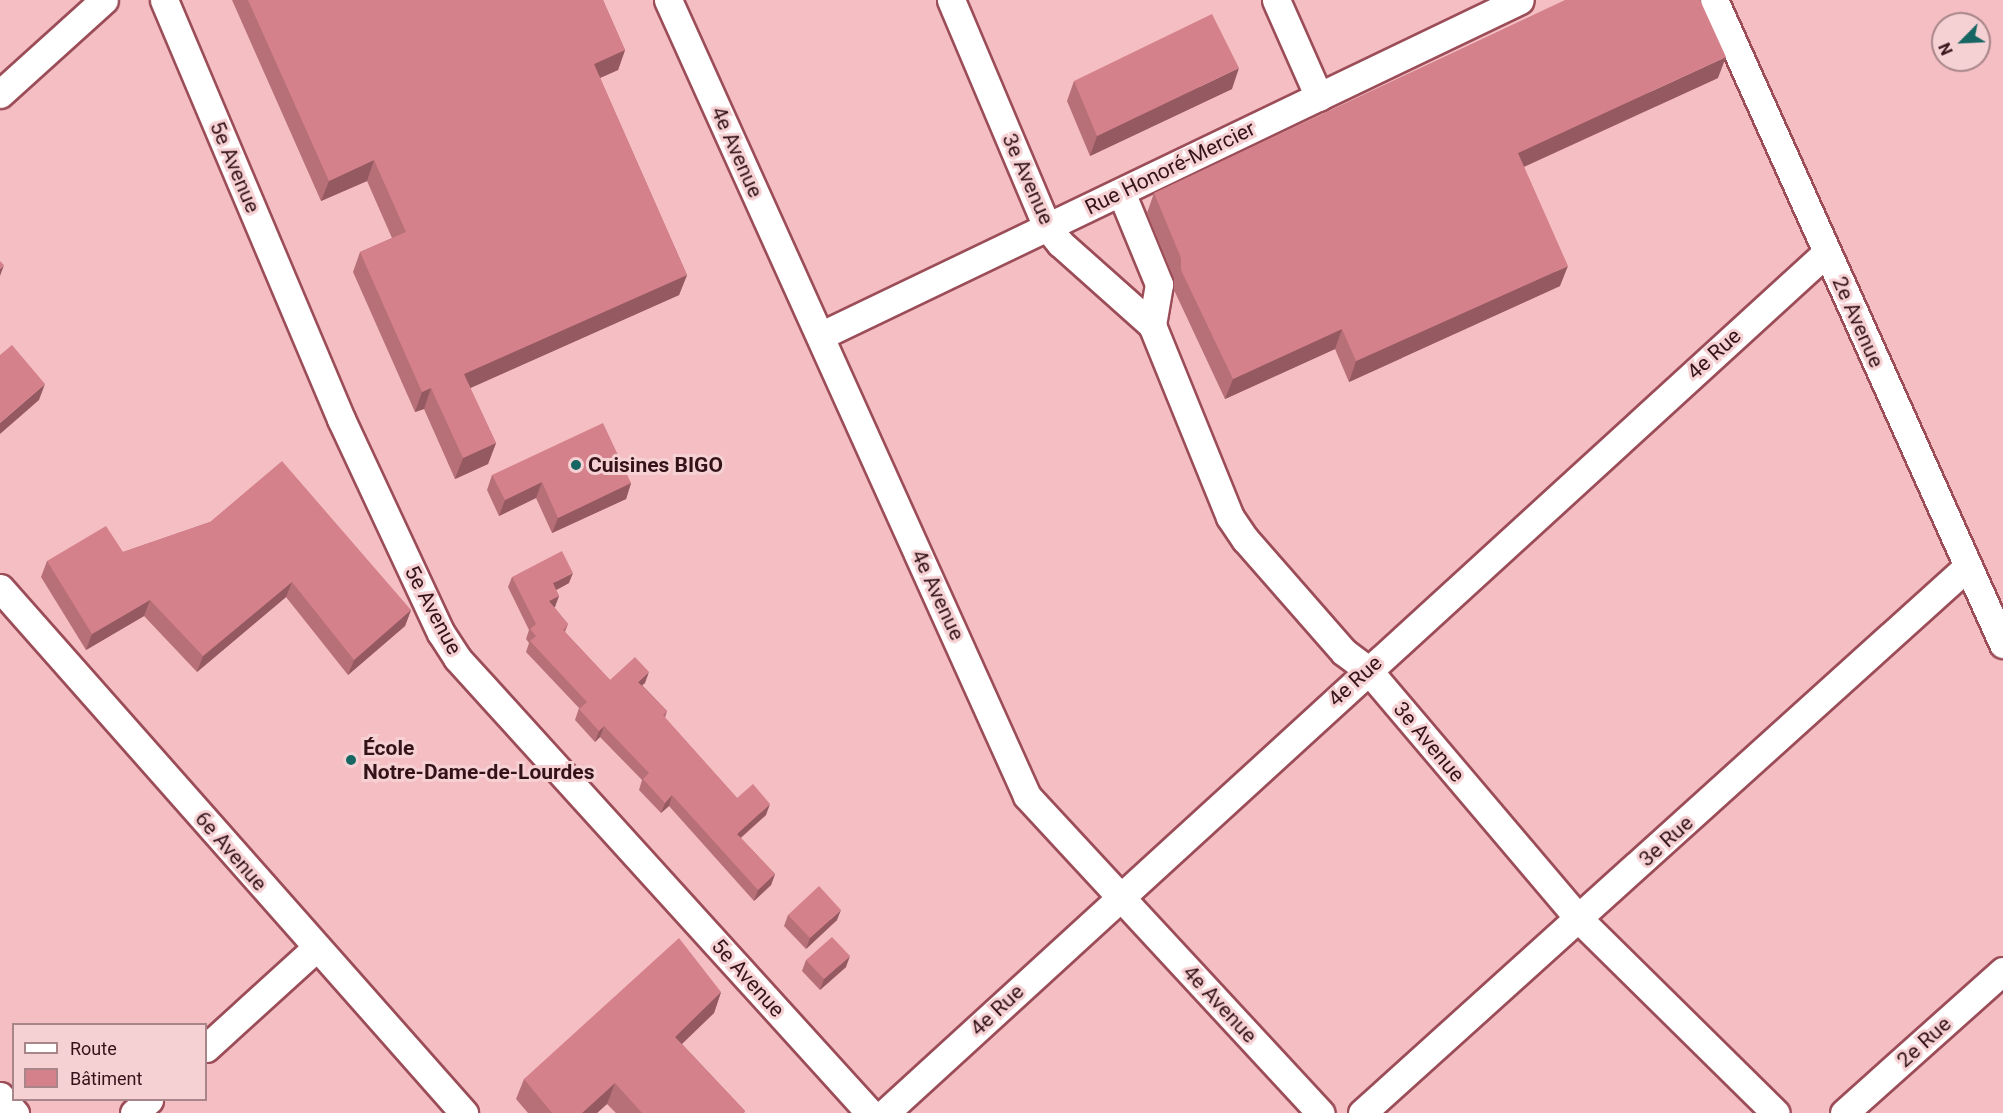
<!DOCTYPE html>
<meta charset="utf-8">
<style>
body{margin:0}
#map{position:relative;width:2003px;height:1113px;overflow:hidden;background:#f4bec3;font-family:Roboto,sans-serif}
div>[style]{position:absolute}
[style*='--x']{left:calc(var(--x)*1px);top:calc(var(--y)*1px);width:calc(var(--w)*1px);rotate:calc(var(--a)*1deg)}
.roads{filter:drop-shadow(2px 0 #9b4d58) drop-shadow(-2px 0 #9b4d58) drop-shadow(0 2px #9b4d58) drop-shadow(0 -2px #9b4d58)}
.minor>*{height:27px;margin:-13.5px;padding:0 13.5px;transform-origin:13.5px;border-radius:13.5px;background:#fff}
.wall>*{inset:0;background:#b76f78}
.shaded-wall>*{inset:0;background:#955a61}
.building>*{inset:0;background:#d5818b}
.dots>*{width:16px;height:16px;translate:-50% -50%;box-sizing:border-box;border:3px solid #f6d1d4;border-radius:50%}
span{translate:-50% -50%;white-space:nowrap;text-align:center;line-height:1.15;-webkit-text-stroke:6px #f6d1d4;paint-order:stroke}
.street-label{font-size:21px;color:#331318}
.poi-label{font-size:21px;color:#331318;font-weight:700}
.left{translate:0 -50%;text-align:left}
.legend{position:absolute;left:12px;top:1023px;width:195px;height:78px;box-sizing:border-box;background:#f6d1d4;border:2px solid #a88589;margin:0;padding:8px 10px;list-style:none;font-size:18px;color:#331318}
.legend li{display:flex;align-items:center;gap:12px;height:30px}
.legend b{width:30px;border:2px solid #a88589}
.north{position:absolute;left:1931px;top:12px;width:60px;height:60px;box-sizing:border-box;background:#f6d1d4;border:2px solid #a88589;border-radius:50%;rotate:246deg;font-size:16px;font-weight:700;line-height:24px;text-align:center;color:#331318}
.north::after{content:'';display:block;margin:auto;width:21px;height:27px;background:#186664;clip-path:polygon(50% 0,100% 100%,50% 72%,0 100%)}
</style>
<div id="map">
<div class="roads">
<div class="minor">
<div style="--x:164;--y:0;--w:455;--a:67.1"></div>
<div style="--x:341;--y:419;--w:236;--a:65"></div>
<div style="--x:441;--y:633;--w:30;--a:57"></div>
<div style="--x:457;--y:658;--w:614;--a:47.77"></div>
<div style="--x:668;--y:0;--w:873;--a:65.72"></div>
<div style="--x:1027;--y:796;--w:432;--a:47.2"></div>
<div style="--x:951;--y:0;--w:246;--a:67.1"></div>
<div style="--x:1047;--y:227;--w:21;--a:51"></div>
<div style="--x:1060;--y:243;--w:123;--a:41.7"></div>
<div style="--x:1152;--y:325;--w:207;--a:67.9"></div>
<div style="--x:1230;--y:517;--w:27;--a:56"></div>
<div style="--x:1245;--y:539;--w:150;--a:48.8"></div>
<div style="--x:1344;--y:652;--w:30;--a:37"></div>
<div style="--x:1368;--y:670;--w:326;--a:49.7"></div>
<div style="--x:1579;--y:919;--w:276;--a:44.6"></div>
<div style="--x:1276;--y:0;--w:106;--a:66.1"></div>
<div style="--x:1714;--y:0;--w:706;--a:65.83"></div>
<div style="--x:0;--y:94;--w:140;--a:-42.1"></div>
<div style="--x:1121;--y:192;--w:100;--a:67.6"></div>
<div style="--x:1159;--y:284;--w:42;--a:99.7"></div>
<div style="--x:820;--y:336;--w:776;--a:-25.64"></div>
<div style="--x:0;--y:588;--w:701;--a:48.53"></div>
<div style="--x:206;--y:1048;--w:149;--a:-42.3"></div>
<div style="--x:0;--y:1096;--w:23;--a:49"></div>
<div style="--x:134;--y:1113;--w:20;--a:-41"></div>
<div style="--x:885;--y:1113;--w:1276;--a:-42.43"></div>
<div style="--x:1362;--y:1113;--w:816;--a:-42.07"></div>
<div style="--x:1844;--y:1113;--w:213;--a:-41.8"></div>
</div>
</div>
<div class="wall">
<div style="clip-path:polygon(232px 0,603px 0,625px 50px,618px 70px,600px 78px,687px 275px,679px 295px,470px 388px,496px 443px,488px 464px,455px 479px,424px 409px,415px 412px,353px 272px,360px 252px,392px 238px,367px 181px,321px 201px)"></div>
<div style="clip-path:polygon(1718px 78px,1524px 167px,1560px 286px,1349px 382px,1335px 349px,1225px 399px,1174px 290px,1174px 278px,1147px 213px,1154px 193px)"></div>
<div style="clip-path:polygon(1074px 81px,1232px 89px,1090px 156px,1067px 101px)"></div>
<div style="clip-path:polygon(492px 475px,631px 483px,626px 499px,552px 533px,536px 498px,499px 516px,487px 490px)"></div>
<div style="clip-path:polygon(210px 522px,411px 610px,405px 626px,348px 675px,286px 597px,197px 672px,144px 616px,86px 650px,41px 577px,47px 561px,123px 552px)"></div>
<div style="clip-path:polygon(512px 577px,569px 583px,556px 590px,559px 596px,554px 607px,568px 624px,565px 632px,610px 680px,645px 683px,642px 685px,667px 711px,665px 718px,737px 798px,766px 815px,741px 838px,775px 874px,771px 885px,754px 901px,669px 806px,661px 813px,639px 790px,642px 780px,600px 737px,595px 742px,575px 720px,579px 708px,526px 652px,529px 643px,526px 639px,529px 630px,508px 587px)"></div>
<div style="clip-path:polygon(788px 915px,837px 920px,806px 949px,784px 926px)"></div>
<div style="clip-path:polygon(806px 960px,846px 967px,820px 990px,802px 971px)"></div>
<div style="clip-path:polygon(721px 992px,714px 1013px,682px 1044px,745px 1111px,744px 1113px,616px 1113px,607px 1104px,597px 1113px,528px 1113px,516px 1099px,524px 1079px)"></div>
</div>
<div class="shaded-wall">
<div style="clip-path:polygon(625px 50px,618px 70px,586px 84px,594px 64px)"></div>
<div style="clip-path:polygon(1726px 57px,1718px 78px,1510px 173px,1518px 153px)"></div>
<div style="clip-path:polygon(1239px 68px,1232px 89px,1090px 156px,1097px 136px)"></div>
<div style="clip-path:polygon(374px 160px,367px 181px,321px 201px,329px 181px)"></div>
<div style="clip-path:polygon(4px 265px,0 276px,0 269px)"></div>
<div style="clip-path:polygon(1568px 266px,1560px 286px,1349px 382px,1356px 361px)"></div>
<div style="clip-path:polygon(687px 275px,679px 295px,457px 394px,464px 374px)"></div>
<div style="clip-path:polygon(1342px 329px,1335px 349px,1225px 399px,1233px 379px)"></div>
<div style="clip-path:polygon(45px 384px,39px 400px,0 434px,0 423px)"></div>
<div style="clip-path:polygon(431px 388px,424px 409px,415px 412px,422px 392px)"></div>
<div style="clip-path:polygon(496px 443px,488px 464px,455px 479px,463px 458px)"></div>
<div style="clip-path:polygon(542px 482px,536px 498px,499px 516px,505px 500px)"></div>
<div style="clip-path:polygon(631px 483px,626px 499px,552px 533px,558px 518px)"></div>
<div style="clip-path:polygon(573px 573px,569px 583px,549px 594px,553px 583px)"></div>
<div style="clip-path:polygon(292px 582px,286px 597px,197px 672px,203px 656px)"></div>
<div style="clip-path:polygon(559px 596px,555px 607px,545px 612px,549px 601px)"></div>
<div style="clip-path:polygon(150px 600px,144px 616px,86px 650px,92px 634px)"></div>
<div style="clip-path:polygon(411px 610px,405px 626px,348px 675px,354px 660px)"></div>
<div style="clip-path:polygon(649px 672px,645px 683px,634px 692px,638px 682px)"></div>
<div style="clip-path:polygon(604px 726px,600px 737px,595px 742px,599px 731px)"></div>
<div style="clip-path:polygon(672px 795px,669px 806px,661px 813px,665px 803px)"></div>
<div style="clip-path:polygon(770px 804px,766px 815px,733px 844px,737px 834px)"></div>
<div style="clip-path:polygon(775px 874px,771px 885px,754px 901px,758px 890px)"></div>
<div style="clip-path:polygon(841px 910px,837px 920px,806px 949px,810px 938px)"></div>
<div style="clip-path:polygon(850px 956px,846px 967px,820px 990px,824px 979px)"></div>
<div style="clip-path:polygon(721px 992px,714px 1013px,668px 1057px,675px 1037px)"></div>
<div style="clip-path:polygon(615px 1083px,607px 1104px,597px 1113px,582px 1113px)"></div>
</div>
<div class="building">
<div style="clip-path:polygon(248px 0,603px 0,625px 50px,594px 64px,687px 275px,464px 374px,496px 443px,463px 458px,431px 388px,422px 392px,360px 252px,406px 232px,374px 160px,329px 181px)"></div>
<div style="clip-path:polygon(1565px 0,1700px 0,1726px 57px,1518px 153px,1568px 266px,1356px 361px,1342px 329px,1233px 379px,1181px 270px,1181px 258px,1154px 193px)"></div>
<div style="clip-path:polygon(1212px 14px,1239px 68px,1097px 136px,1074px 81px)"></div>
<div style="clip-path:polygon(0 261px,4px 265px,0 269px)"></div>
<div style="clip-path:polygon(12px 345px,45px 384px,0 423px,0 355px)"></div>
<div style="clip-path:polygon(603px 423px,631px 483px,558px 518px,542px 482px,505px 500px,492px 475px)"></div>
<div style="clip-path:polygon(282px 461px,411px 610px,354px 660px,292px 582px,203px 656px,150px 600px,92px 634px,47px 561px,106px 526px,123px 552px,210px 522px)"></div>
<div style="clip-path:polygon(562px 551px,573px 573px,553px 583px,559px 596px,549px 601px,568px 624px,563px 630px,610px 680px,635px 657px,649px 672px,638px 682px,667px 711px,663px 715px,737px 798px,753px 784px,770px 804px,737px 834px,775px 874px,758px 890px,672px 795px,665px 803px,643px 779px,649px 773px,604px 726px,599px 731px,579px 709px,587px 702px,530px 641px,536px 636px,530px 629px,536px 624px,512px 577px)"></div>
<div style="clip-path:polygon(819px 886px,841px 910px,810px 938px,788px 915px)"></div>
<div style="clip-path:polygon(832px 937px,850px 956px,824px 979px,806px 960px)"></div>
<div style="clip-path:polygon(679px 938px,721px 992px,675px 1037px,745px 1111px,743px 1113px,642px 1113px,615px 1083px,582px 1113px,552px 1113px,524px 1079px)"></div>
</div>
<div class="dots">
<div style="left:576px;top:465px;background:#186664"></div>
<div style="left:351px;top:760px;background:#186664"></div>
</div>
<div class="street-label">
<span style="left:737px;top:152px;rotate:66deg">4e Avenue</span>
<span style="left:235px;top:167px;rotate:67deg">5e Avenue</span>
<span style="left:1170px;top:168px;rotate:-26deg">Rue Honoré-Mercier</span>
<span style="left:1028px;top:179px;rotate:66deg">3e Avenue</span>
<span style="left:1858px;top:322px;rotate:66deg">2e Avenue</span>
<span style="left:1714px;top:354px;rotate:-42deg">4e Rue</span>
<span style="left:938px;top:595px;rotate:65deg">4e Avenue</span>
<span style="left:433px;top:610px;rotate:62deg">5e Avenue</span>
<span style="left:1355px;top:681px;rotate:-42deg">4e Rue</span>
<span style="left:1429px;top:742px;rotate:50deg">3e Avenue</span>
<span style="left:1666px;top:841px;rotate:-42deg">3e Rue</span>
<span style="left:231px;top:851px;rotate:49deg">6e Avenue</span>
<span style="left:748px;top:978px;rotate:48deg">5e Avenue</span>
<span style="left:1220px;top:1004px;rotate:47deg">4e Avenue</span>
<span style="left:997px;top:1010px;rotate:-43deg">4e Rue</span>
<span style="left:1924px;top:1042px;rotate:-42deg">2e Rue</span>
</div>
<div class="poi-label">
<span class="left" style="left:588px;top:465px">Cuisines BIGO</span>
<span class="left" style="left:363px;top:760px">École<br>Notre-Dame-de-Lourdes</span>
</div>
<ul class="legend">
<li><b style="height:8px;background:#fff"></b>Route</li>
<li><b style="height:16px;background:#d5818b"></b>Bâtiment</li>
</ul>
<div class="north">N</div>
</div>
